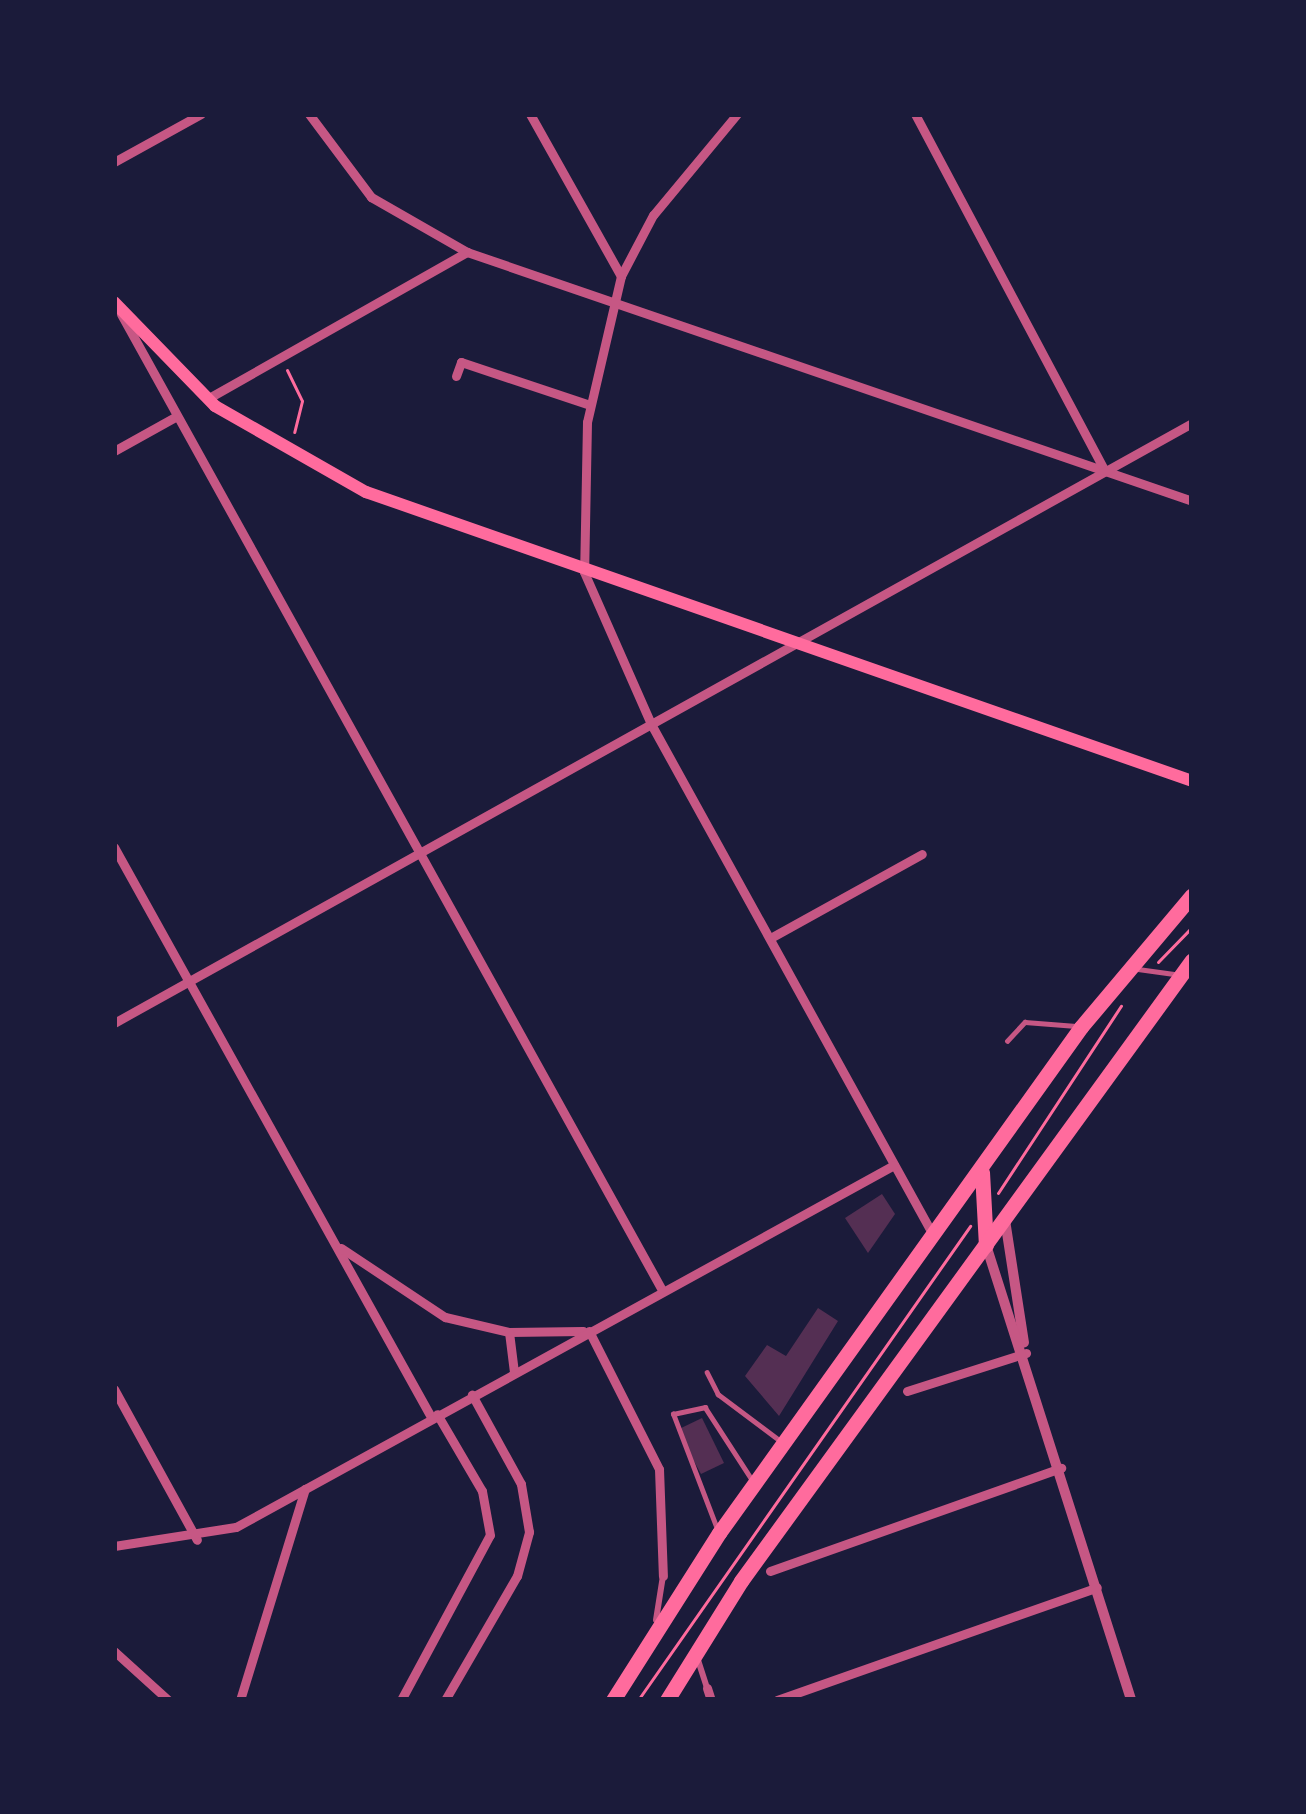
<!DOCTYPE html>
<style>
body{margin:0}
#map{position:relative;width:1306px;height:1814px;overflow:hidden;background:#1b1b3a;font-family:"PT Sans Narrow",sans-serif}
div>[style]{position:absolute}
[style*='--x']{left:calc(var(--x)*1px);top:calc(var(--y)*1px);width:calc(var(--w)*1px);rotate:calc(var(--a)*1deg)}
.building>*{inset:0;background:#542f53}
.path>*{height:3px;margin:-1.5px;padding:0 1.5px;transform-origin:1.5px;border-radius:1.5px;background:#ff6b9d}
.service>*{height:4.5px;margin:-2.25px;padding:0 2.25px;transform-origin:2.25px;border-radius:2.25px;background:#c65784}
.pedestrian>*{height:6px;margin:-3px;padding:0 3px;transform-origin:3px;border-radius:3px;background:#c65784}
.minor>*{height:9px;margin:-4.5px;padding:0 4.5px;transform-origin:4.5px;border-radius:4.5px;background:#c65784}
.tertiary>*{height:10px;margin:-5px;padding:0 5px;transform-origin:5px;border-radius:5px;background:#c65784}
.secondary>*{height:12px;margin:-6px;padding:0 6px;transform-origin:6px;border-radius:6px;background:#ff6b9d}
.trunk>*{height:15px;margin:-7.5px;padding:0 7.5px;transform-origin:7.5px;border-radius:7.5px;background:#ff6b9d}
span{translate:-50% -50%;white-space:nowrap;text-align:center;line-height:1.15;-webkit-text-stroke:10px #1b1b3a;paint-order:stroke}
.frame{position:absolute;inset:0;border:117px solid #1b1b3a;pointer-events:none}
</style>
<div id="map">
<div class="building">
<div style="clip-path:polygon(882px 1194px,895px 1214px,868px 1253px,845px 1218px)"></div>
<div style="clip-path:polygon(818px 1308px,838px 1321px,779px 1416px,745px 1376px,767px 1345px,786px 1356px)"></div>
<div style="clip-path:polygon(702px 1418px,724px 1463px,701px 1474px,677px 1430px)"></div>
</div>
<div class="path">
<div style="--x:287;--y:370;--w:34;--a:64"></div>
<div style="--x:302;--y:401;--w:32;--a:104"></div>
<div style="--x:1158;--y:962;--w:49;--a:-45.8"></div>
<div style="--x:998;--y:1193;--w:224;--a:-56.7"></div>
<div style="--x:638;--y:1700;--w:579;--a:-54.99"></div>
</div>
<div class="service">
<div style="--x:1138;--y:969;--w:36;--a:8"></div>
<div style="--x:1007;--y:1041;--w:26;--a:-47"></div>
<div style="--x:1025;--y:1022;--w:51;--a:4.5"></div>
<div style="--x:707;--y:1372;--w:25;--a:63"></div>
<div style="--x:718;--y:1394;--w:75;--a:36.9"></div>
<div style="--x:717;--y:1529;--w:123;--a:-110.9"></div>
<div style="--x:673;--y:1414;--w:33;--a:-12"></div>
<div style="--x:705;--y:1407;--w:85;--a:57.1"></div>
</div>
<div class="pedestrian">
<div style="--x:656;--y:1620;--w:45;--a:-81"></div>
<div style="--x:697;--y:1657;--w:33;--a:72"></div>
</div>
<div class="minor">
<div style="--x:309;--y:114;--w:104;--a:53.2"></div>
<div style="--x:371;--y:197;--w:111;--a:29.8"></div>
<div style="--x:467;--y:252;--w:767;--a:18.95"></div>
<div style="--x:530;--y:114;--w:186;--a:60.7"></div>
<div style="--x:737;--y:114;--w:131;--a:129.7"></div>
<div style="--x:653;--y:215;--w:69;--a:117.7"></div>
<div style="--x:621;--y:276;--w:150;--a:103.1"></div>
<div style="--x:587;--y:422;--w:150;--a:91.1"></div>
<div style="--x:584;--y:572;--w:166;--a:66.2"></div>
<div style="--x:651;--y:724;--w:581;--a:61.1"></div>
<div style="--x:915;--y:114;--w:404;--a:62"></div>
<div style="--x:114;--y:162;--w:99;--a:-28.9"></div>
<div style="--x:121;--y:314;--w:1116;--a:61"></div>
<div style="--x:456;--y:376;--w:15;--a:-70"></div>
<div style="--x:461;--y:362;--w:136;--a:18.4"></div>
<div style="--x:207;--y:399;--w:299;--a:-29.5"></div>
<div style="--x:114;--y:451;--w:72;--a:-29.1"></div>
<div style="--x:114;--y:847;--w:652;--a:60.92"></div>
<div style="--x:774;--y:936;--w:169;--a:-29"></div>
<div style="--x:114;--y:1023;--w:1234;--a:-29.1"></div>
<div style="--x:341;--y:1248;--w:125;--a:33.6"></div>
<div style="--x:445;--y:1317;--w:66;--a:13.2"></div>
<div style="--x:509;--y:1332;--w:74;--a:-0.8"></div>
<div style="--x:589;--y:1331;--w:155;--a:63.1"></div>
<div style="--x:659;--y:1469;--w:107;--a:87.9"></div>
<div style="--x:509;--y:1332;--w:40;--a:82.9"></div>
<div style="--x:114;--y:1389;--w:172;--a:61.2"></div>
<div style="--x:907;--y:1391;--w:125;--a:-17.7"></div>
<div style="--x:114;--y:1546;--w:123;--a:-8.9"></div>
<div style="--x:236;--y:1527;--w:751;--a:-28.82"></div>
<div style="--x:770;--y:1571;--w:309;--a:-19.5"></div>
<div style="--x:114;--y:1651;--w:73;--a:42.2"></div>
<div style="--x:707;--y:1688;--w:13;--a:72"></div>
<div style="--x:240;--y:1700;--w:221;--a:-72.9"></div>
<div style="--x:401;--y:1700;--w:187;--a:-61.7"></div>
<div style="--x:490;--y:1535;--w:45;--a:-100.3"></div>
<div style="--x:482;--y:1491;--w:89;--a:-120.3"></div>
<div style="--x:445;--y:1700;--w:143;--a:-59.9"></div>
<div style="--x:517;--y:1576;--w:46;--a:-74.7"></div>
<div style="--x:529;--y:1532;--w:49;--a:-99.5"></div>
<div style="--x:521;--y:1484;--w:102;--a:-118.8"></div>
<div style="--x:777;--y:1700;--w:339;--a:-19.4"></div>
</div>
<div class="tertiary">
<div style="--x:1005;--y:1220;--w:124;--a:81.2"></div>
<div style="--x:986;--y:1245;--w:478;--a:72.3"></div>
</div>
<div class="secondary">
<div style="--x:114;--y:302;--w:145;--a:45.8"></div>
<div style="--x:215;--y:406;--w:174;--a:29.7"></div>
<div style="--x:366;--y:492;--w:875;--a:19.28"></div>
</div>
<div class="trunk">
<div style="--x:982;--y:1172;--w:73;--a:86.9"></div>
<div style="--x:613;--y:1700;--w:198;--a:-57.6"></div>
<div style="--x:719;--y:1533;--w:622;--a:-54.42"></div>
<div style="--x:1081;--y:1027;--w:172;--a:-49.9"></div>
<div style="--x:667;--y:1700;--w:140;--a:-58.1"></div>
<div style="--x:741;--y:1581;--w:767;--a:-54.01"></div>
</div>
<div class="frame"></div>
</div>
